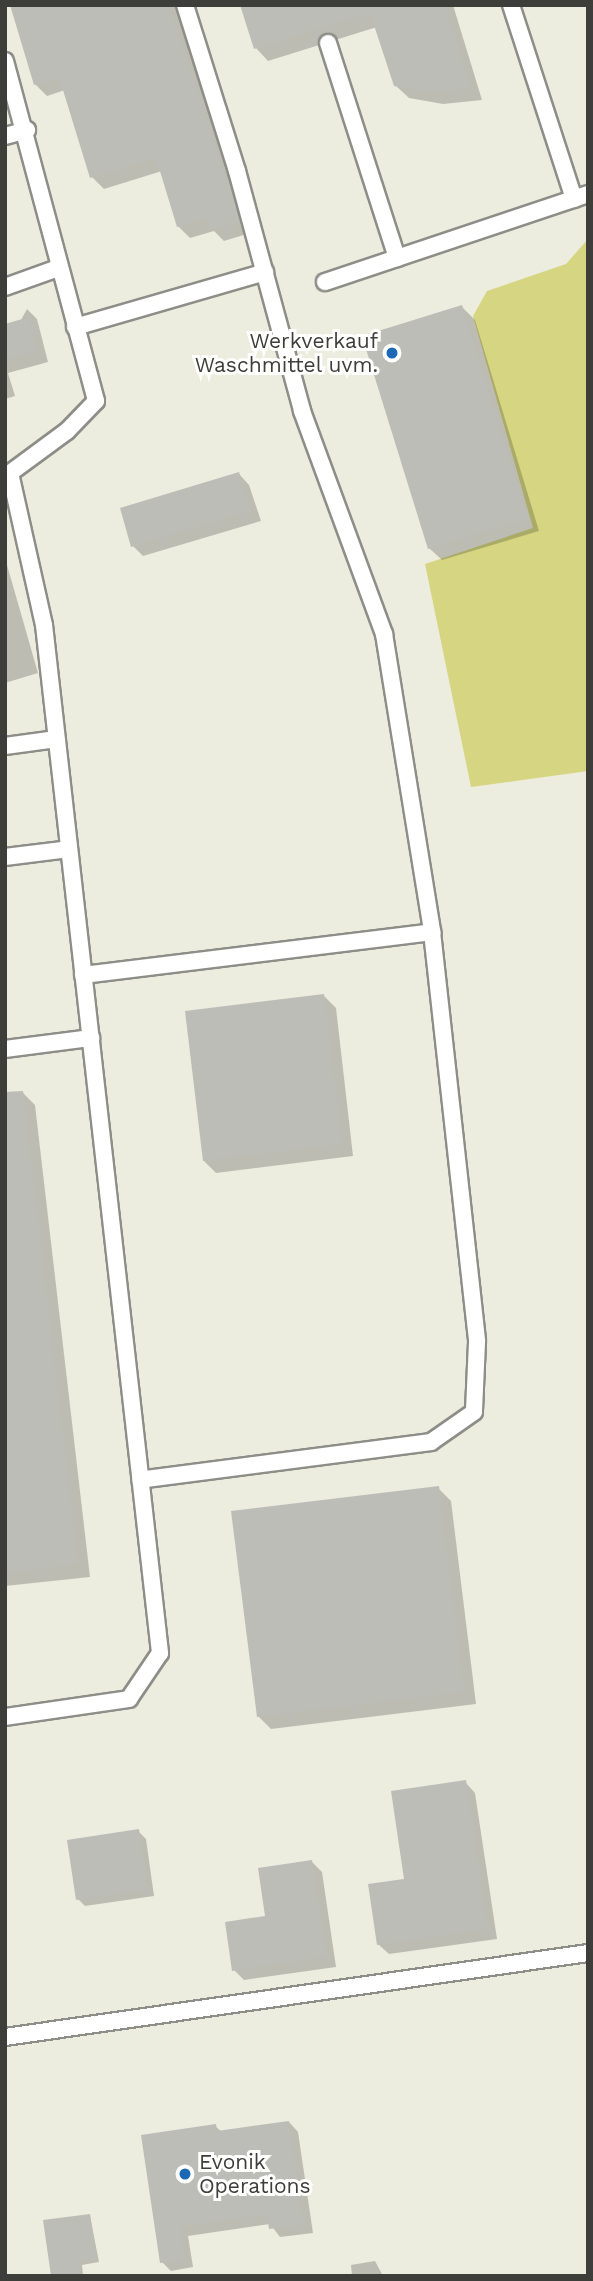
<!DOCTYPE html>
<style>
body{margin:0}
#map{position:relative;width:593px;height:2281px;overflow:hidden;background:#f6f6f0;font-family:"Work Sans",sans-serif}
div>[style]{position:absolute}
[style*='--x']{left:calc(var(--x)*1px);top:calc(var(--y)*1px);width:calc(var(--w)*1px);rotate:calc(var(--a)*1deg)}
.built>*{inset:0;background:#ececdf}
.green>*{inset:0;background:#d6d682}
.shadow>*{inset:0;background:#0003}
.building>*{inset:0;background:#bcbdb6}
.roads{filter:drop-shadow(2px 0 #8d8e88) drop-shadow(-2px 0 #8d8e88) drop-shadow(0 2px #8d8e88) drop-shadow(0 -2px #8d8e88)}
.service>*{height:16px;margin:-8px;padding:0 8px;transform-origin:8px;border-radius:8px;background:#fff}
.dots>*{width:19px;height:19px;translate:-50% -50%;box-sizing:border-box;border:4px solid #fffffe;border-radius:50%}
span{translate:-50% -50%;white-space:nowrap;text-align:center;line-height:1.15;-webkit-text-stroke:6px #fffffe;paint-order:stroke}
.poi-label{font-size:21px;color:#3d3d3a}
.right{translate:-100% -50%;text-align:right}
.left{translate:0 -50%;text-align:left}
.frame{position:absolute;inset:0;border:7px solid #3d3d3a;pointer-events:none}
</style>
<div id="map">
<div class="built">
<div style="clip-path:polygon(5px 5px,588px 5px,588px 2276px,5px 2276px)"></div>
</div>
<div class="green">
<div style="clip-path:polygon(588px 239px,588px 771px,471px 787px,425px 564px,533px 528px,473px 316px,487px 291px,566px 264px)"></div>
</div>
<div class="shadow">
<div style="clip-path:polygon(11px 5px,178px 5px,250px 233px,224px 241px,214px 231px,190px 238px,178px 226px,162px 171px,104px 189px,92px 177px,65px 90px,47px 96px,35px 84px)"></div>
<div style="clip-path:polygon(242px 5px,453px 5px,482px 100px,443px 104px,409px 98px,395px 85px,377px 27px,268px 61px,256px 48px)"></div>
<div style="clip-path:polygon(462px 307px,475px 320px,539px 531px,442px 560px,429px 548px)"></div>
<div style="clip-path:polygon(27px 309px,37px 319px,48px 362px,8px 373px,15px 396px,5px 399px,5px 349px)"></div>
<div style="clip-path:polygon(239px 474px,249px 485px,261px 521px,143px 556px,133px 546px)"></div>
<div style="clip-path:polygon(5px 558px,38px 673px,5px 683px)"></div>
<div style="clip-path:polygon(324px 996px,336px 1008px,353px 1156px,216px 1173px,204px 1161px)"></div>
<div style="clip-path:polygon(22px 1092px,35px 1105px,90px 1577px,5px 1586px,5px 1094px)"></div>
<div style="clip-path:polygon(438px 1488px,451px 1501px,476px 1704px,271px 1729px,258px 1716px)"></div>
<div style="clip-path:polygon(465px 1782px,475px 1793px,497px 1939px,389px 1954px,378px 1944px)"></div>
<div style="clip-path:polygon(138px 1831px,146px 1839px,154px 1896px,85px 1906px,78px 1899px)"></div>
<div style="clip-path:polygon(312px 1862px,322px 1872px,336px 1967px,244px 1980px,234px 1970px)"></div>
<div style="clip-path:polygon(289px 2122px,298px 2132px,313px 2233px,280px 2237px,270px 2224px,188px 2236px,193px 2267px,171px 2271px,162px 2262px,215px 2126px,222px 2132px)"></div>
<div style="clip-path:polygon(90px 2216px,99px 2262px,82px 2265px,83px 2276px,53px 2276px)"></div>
<div style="clip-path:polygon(375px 2261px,383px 2276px,352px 2276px,351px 2265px)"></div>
</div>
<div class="building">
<div style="clip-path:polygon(10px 5px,169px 5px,240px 221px,210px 230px,207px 218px,177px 227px,156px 158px,90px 178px,59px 77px,34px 85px)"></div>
<div style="clip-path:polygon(240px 5px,445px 5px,471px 88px,429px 92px,394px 86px,370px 13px,254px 49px)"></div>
<div style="clip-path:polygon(462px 305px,528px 519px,428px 549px,362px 336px)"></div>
<div style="clip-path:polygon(29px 317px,38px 351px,5px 360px,5px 324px)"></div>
<div style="clip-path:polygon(239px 472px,251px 511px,131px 547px,120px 508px)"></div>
<div style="clip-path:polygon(324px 994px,342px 1144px,203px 1161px,185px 1011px)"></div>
<div style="clip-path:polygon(23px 1091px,78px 1564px,5px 1573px,5px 1092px)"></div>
<div style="clip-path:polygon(439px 1486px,464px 1692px,257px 1717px,231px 1511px)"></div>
<div style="clip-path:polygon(466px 1780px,488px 1929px,377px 1945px,368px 1884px,404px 1879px,391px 1791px)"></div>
<div style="clip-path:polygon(139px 1829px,148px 1889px,76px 1900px,67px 1840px)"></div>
<div style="clip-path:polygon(312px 1860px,327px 1957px,232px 1971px,225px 1922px,265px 1916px,258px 1868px)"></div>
<div style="clip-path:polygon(289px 2121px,304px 2224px,269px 2229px,267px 2214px,180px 2227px,185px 2259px,160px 2263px,141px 2135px,216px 2124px,217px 2131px)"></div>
<div style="clip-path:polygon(90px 2214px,97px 2259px,79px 2262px,81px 2276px,51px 2276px,43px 2220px)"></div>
</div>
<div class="roads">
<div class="service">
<div style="--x:185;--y:5;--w:174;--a:72.6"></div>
<div style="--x:237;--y:171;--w:249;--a:74.8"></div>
<div style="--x:302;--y:411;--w:238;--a:69.8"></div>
<div style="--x:384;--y:634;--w:302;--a:80.8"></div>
<div style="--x:511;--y:5;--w:204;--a:72"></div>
<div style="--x:328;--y:43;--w:226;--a:72.2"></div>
<div style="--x:5;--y:61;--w:352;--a:75"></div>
<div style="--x:96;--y:401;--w:42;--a:134"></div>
<div style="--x:67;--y:431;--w:71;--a:143.6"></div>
<div style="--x:10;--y:473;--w:156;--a:77.4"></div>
<div style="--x:44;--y:625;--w:1035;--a:83.56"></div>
<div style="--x:160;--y:1653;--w:55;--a:124"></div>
<div style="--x:129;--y:1699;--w:125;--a:171.7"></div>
<div style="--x:5;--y:136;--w:23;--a:-15"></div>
<div style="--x:325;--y:282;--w:277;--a:-18.5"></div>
<div style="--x:5;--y:287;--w:56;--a:-19.7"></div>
<div style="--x:75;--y:327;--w:198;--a:-16.1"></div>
<div style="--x:5;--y:746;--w:52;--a:-7.7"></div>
<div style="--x:5;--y:857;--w:64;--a:-7.1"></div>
<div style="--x:83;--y:975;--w:352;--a:-7"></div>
<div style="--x:432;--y:932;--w:412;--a:83.7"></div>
<div style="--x:477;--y:1342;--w:70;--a:92.5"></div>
<div style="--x:474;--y:1412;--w:52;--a:145.1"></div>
<div style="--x:431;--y:1442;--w:293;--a:172.6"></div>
<div style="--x:5;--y:1049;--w:87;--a:-7.3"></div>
<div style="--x:5;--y:2037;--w:589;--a:-8.2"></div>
</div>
</div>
<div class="dots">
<div style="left:392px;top:353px;background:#1b68b7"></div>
<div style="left:185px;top:2174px;background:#1b68b7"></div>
</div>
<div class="poi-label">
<span class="right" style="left:378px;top:353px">Werkverkauf<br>Waschmittel uvm.</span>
<span class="left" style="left:199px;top:2174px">Evonik<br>Operations</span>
</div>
<div class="frame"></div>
</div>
